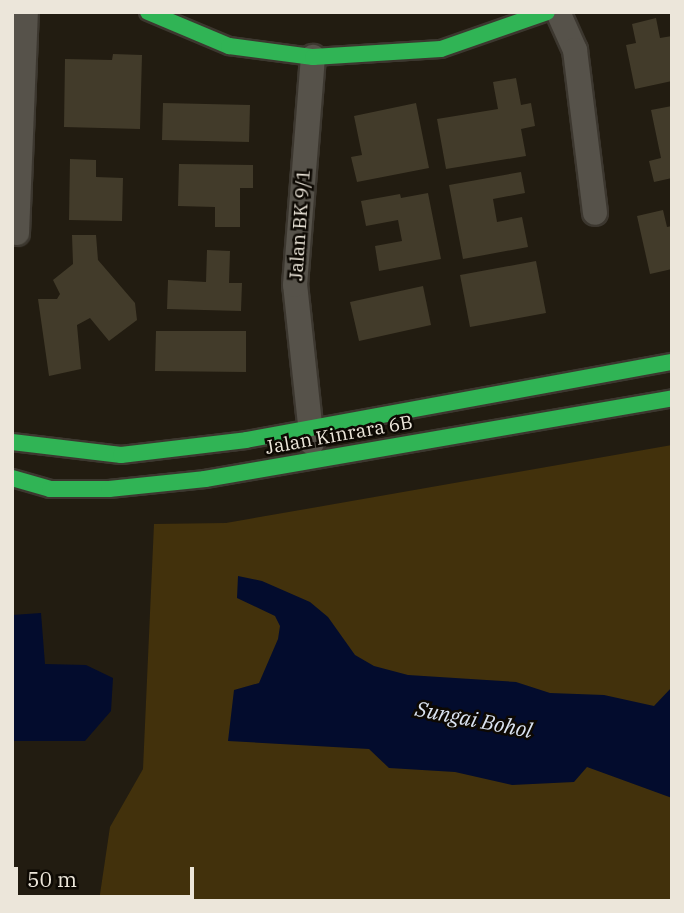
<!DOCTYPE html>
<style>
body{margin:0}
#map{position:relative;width:684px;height:913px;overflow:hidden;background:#221c11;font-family:"IBM Plex Serif",serif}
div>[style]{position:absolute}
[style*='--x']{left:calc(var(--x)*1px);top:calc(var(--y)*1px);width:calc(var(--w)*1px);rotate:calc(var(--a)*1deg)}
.green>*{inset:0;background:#42310c}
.water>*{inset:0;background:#030c2d}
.building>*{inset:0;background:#423b2a}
.roads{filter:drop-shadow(2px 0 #3c372f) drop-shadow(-2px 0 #3c372f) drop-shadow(0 2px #3c372f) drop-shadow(0 -2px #3c372f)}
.street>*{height:24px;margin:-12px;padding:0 12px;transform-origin:12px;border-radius:12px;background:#56524a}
.fast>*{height:16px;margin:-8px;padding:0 8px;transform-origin:8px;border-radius:8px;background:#30b455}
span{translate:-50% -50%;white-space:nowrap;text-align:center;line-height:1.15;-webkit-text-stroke:5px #0d0903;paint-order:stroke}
.street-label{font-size:19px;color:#ece6da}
.water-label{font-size:21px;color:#dce5f3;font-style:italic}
.frame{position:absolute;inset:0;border:14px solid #ece6da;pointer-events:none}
.scale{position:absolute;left:14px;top:867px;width:180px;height:32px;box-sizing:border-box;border:4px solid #ece6da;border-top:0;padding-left:9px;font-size:21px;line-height:24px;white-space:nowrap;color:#ece6da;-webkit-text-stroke:5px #0d0903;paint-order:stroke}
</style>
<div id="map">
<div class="green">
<div style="clip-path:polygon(672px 445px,672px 901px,99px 901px,110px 827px,143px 769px,154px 524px,226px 523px)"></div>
</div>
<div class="water">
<div style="clip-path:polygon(238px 576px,262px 581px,310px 602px,328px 617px,355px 655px,374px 666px,408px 675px,516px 682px,550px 693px,604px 695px,654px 706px,672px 687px,672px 798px,587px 767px,574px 782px,512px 785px,455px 772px,389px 768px,369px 749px,228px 741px,234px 690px,259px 683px,278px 639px,280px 626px,275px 616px,237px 598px)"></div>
<div style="clip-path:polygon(41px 613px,45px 664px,86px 665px,113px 678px,111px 711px,85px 741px,12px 741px,12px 615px)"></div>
</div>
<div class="building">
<div style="clip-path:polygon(656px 18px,660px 38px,672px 36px,672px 81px,635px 89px,626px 45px,636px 43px,632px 24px)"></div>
<div style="clip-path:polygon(113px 54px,142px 55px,140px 129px,64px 127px,65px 59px,112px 60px)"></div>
<div style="clip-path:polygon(516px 78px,521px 105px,531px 103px,535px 126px,521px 129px,526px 156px,446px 169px,437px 119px,498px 109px,493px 82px)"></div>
<div style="clip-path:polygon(163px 103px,250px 105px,249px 142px,162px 140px)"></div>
<div style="clip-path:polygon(416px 103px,429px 168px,357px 182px,351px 157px,362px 155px,354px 116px)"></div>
<div style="clip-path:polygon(672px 106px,672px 178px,654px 182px,649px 161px,661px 158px,651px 110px)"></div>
<div style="clip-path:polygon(70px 159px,96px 160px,96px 177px,123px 178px,122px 221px,69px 220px)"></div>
<div style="clip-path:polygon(179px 164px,253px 165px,253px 188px,240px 188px,240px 227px,215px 227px,215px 207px,178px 206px)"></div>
<div style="clip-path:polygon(521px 172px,525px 193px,493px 199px,497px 222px,522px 217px,528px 247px,463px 259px,449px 185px)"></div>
<div style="clip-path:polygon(428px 193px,441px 259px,379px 271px,375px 246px,402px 241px,398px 220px,366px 226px,361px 201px,400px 194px,401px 198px)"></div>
<div style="clip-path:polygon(663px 210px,667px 227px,672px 226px,672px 269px,650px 274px,637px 216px)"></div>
<div style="clip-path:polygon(72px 235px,96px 235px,98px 260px,135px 303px,137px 320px,109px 341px,90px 318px,77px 325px,81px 369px,49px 376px,38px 299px,57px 299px,60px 294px,53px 280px,73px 264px)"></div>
<div style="clip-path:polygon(207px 250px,230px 251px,229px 283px,242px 283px,241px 311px,167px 309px,168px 280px,206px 282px)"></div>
<div style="clip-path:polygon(536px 261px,546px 313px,470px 327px,460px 275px)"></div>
<div style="clip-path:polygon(423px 286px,431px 325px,359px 341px,350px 302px)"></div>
<div style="clip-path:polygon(156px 331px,246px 331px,246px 372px,155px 371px)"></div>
</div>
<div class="roads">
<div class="street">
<div style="--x:558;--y:12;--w:42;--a:65.9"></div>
<div style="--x:575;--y:50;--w:164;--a:83"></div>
<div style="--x:17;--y:233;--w:221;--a:-87.7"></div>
<div style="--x:312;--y:443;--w:159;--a:-96.1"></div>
<div style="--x:295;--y:285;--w:229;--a:-85.5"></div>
</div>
<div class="fast">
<div style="--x:148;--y:12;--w:88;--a:22.8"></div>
<div style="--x:229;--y:46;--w:85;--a:7.5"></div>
<div style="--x:313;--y:57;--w:128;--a:-3.6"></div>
<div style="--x:441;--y:49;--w:112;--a:-19.2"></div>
<div style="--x:12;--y:442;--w:110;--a:6.8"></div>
<div style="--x:121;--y:455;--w:126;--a:-6.8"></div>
<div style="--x:246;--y:440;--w:433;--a:-10.4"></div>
<div style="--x:12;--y:478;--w:40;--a:16"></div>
<div style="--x:50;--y:489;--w:59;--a:0"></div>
<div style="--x:109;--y:489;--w:97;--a:-5.9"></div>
<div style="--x:205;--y:479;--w:474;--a:-9.8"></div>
</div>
</div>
<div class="street-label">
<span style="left:300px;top:225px;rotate:-86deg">Jalan BK 9/1</span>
<span style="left:339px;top:435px;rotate:-10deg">Jalan Kinrara 6B</span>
</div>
<div class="water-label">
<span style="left:474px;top:719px;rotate:11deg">Sungai Bohol</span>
</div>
<div class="frame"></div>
<div class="scale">50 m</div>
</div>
